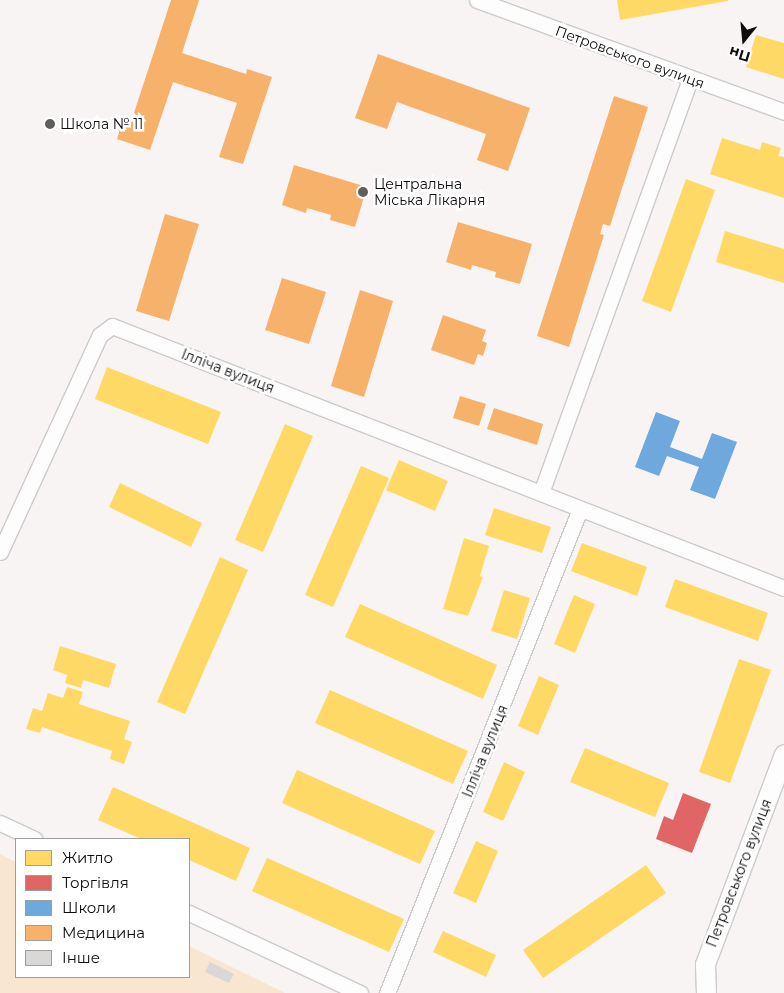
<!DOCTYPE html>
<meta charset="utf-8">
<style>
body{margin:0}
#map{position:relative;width:784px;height:993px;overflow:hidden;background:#f8f4f4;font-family:Montserrat,sans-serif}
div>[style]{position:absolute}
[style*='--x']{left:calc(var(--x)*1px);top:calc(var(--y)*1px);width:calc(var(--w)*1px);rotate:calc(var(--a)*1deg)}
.green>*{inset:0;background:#f9e6d1}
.homes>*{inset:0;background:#ffd966}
.shops>*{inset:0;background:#e06666}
.schools>*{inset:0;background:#6fa8dc}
.health>*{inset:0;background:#f6b26b}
.building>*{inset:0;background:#dad7d7}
.roads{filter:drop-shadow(1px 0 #cdcaca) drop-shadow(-1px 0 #cdcaca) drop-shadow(0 1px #cdcaca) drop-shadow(0 -1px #cdcaca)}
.minor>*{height:15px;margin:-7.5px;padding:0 7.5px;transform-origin:7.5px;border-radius:7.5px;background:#fefdfd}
.major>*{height:19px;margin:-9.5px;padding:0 9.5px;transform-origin:9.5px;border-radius:9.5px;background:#fefdfd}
.dots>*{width:14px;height:14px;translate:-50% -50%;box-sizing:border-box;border:2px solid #fff;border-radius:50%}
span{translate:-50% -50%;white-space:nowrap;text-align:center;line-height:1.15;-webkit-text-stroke:5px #fff;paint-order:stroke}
.street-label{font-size:14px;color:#0e0c0c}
.poi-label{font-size:14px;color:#0e0c0c}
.left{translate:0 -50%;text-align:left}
.legend{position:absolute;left:15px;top:838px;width:175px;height:140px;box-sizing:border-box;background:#fff;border:1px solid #9f9e9e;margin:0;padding:6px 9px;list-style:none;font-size:15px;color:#0e0c0c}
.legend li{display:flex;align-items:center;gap:10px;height:25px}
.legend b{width:25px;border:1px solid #9f9e9e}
.north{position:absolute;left:719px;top:15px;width:50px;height:50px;-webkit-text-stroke:4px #fff;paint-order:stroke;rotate:197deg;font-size:14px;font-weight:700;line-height:20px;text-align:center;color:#0e0c0c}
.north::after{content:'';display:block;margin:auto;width:18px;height:22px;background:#0e0c0c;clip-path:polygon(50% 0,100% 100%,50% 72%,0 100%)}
</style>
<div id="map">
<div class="green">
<div style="clip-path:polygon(0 854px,16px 862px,16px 977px,189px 977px,189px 946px,285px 993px,0 993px)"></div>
</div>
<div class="homes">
<div style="clip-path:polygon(617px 0,728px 0,728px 1px,620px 20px)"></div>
<div style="clip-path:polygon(756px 35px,784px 43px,784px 79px,746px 67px)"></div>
<div style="clip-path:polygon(722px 138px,760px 150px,762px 142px,781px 148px,778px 156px,784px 157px,784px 198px,710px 174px)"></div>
<div style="clip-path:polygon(686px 179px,715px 190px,671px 312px,642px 301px)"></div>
<div style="clip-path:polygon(725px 231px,784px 249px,784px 283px,716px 262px)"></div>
<div style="clip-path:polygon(107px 367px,221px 412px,208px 444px,95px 399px)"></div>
<div style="clip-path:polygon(285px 424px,313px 436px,263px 552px,235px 540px)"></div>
<div style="clip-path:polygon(399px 460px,448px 481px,435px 511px,386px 490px)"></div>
<div style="clip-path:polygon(361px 466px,389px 478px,333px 607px,305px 595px)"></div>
<div style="clip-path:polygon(120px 483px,202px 523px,191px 547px,109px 507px)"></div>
<div style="clip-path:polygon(494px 508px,551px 527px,542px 553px,485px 535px)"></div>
<div style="clip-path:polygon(464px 538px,489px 546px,480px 576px,483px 577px,468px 616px,443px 609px)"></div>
<div style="clip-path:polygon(582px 543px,647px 567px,637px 596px,571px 571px)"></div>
<div style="clip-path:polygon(220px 557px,248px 570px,185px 714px,157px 702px)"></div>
<div style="clip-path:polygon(675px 579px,768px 613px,758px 641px,665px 607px)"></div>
<div style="clip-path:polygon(504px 590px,530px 598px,517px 639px,491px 631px)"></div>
<div style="clip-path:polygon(574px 595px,595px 604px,575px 653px,554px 644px)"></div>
<div style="clip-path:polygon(360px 604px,497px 665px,483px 699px,345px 637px)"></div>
<div style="clip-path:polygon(60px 646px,116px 664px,109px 688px,83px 680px,81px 688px,65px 683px,67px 675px,53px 670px)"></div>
<div style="clip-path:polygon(739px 659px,771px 670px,730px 783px,699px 772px)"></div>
<div style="clip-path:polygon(539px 676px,559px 685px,538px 735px,518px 726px)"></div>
<div style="clip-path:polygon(67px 687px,83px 692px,79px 704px,130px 721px,124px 739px,132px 742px,124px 764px,110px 759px,112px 751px,42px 727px,40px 733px,26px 729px,33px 708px,42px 711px,48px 693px,63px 698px)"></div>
<div style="clip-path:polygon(330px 690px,468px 751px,453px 784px,315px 723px)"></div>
<div style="clip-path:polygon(585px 748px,669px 783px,655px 817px,570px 782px)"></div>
<div style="clip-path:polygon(504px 762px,525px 772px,503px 821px,483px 812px)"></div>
<div style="clip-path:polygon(297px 770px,435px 831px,420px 864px,282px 803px)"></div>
<div style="clip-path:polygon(113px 787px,250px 848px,236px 881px,189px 860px,189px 839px,141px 839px,98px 820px)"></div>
<div style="clip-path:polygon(476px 841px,498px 851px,476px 903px,453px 893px)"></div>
<div style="clip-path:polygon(267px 858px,404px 919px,389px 952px,252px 891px)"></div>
<div style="clip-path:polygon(646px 865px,666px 893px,543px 978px,523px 950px)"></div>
<div style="clip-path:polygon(443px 931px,496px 955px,486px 977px,433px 952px)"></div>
</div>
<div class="shops">
<div style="clip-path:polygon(683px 793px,711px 804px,692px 853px,656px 839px,664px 816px,673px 820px)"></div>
</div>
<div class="schools">
<div style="clip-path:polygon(656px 412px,680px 421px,670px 447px,702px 459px,712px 433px,737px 442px,715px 499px,690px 490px,699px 467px,667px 456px,659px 476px,635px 467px)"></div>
</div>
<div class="health">
<div style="clip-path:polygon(171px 0,199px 0,182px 53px,246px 74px,247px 69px,272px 77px,243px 164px,219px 157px,237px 103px,173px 82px,150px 150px,117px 139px,122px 122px,130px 125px)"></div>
<div style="clip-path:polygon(378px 54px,530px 108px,508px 171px,477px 160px,486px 134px,397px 102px,387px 129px,355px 118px)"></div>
<div style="clip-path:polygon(614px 96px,648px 107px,610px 226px,603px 224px,600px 234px,604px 235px,569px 347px,537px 336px)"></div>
<div style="clip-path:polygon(294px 165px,367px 187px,355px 227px,330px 220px,331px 215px,307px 208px,306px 213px,282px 205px)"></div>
<div style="clip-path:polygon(165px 214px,199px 224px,169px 321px,136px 311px)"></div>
<div style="clip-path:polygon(458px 222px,532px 244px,520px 284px,495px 277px,496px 272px,472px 265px,471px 270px,446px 262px)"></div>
<div style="clip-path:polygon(282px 278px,326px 292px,309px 344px,265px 330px)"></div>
<div style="clip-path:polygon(360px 290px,393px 301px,364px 397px,331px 386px)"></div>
<div style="clip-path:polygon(443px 315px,486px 330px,482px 341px,487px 343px,483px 356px,478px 354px,474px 365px,431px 350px)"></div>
<div style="clip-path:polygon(460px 396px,486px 404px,479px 426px,453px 418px)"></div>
<div style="clip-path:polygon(494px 408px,543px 424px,537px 445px,487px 429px)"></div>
</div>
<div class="building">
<div style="clip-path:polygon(210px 962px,234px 974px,229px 983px,205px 972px)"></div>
</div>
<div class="roads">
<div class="minor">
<div style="--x:477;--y:0;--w:327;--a:20"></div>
<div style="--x:541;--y:493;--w:439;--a:-70.2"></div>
<div style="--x:0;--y:552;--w:239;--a:-65.3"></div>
<div style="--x:100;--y:335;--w:15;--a:-37"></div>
<div style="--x:112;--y:326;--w:721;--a:21.3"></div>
<div style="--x:0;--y:823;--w:38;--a:25"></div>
<div style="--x:189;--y:913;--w:189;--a:25.1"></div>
<div style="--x:387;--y:993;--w:521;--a:-68.26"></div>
</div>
<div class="major">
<div style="--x:706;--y:993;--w:29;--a:-92"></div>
<div style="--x:705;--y:964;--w:224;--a:-69.4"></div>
</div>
</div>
<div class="dots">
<div style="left:50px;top:124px;background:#605d5d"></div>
<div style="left:363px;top:192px;background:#605d5d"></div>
</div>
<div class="street-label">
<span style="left:630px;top:57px;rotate:20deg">Петровського вулиця</span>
<span style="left:228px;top:371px;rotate:21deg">Ілліча вулиця</span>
<span style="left:485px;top:751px;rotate:-68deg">Ілліча вулиця</span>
<span style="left:739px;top:873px;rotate:-69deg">Петровського вулиця</span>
</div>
<div class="poi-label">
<span class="left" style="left:60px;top:124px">Школа № 11</span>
<span class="left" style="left:374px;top:192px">Центральна<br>Міська Лікарня</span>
</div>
<ul class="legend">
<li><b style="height:14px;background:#ffd966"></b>Житло</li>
<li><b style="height:14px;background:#e06666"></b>Торгівля</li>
<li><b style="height:14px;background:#6fa8dc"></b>Школи</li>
<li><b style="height:14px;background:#f6b26b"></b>Медицина</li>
<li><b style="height:14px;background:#dad7d7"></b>Інше</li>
</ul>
<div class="north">Пн</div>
</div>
